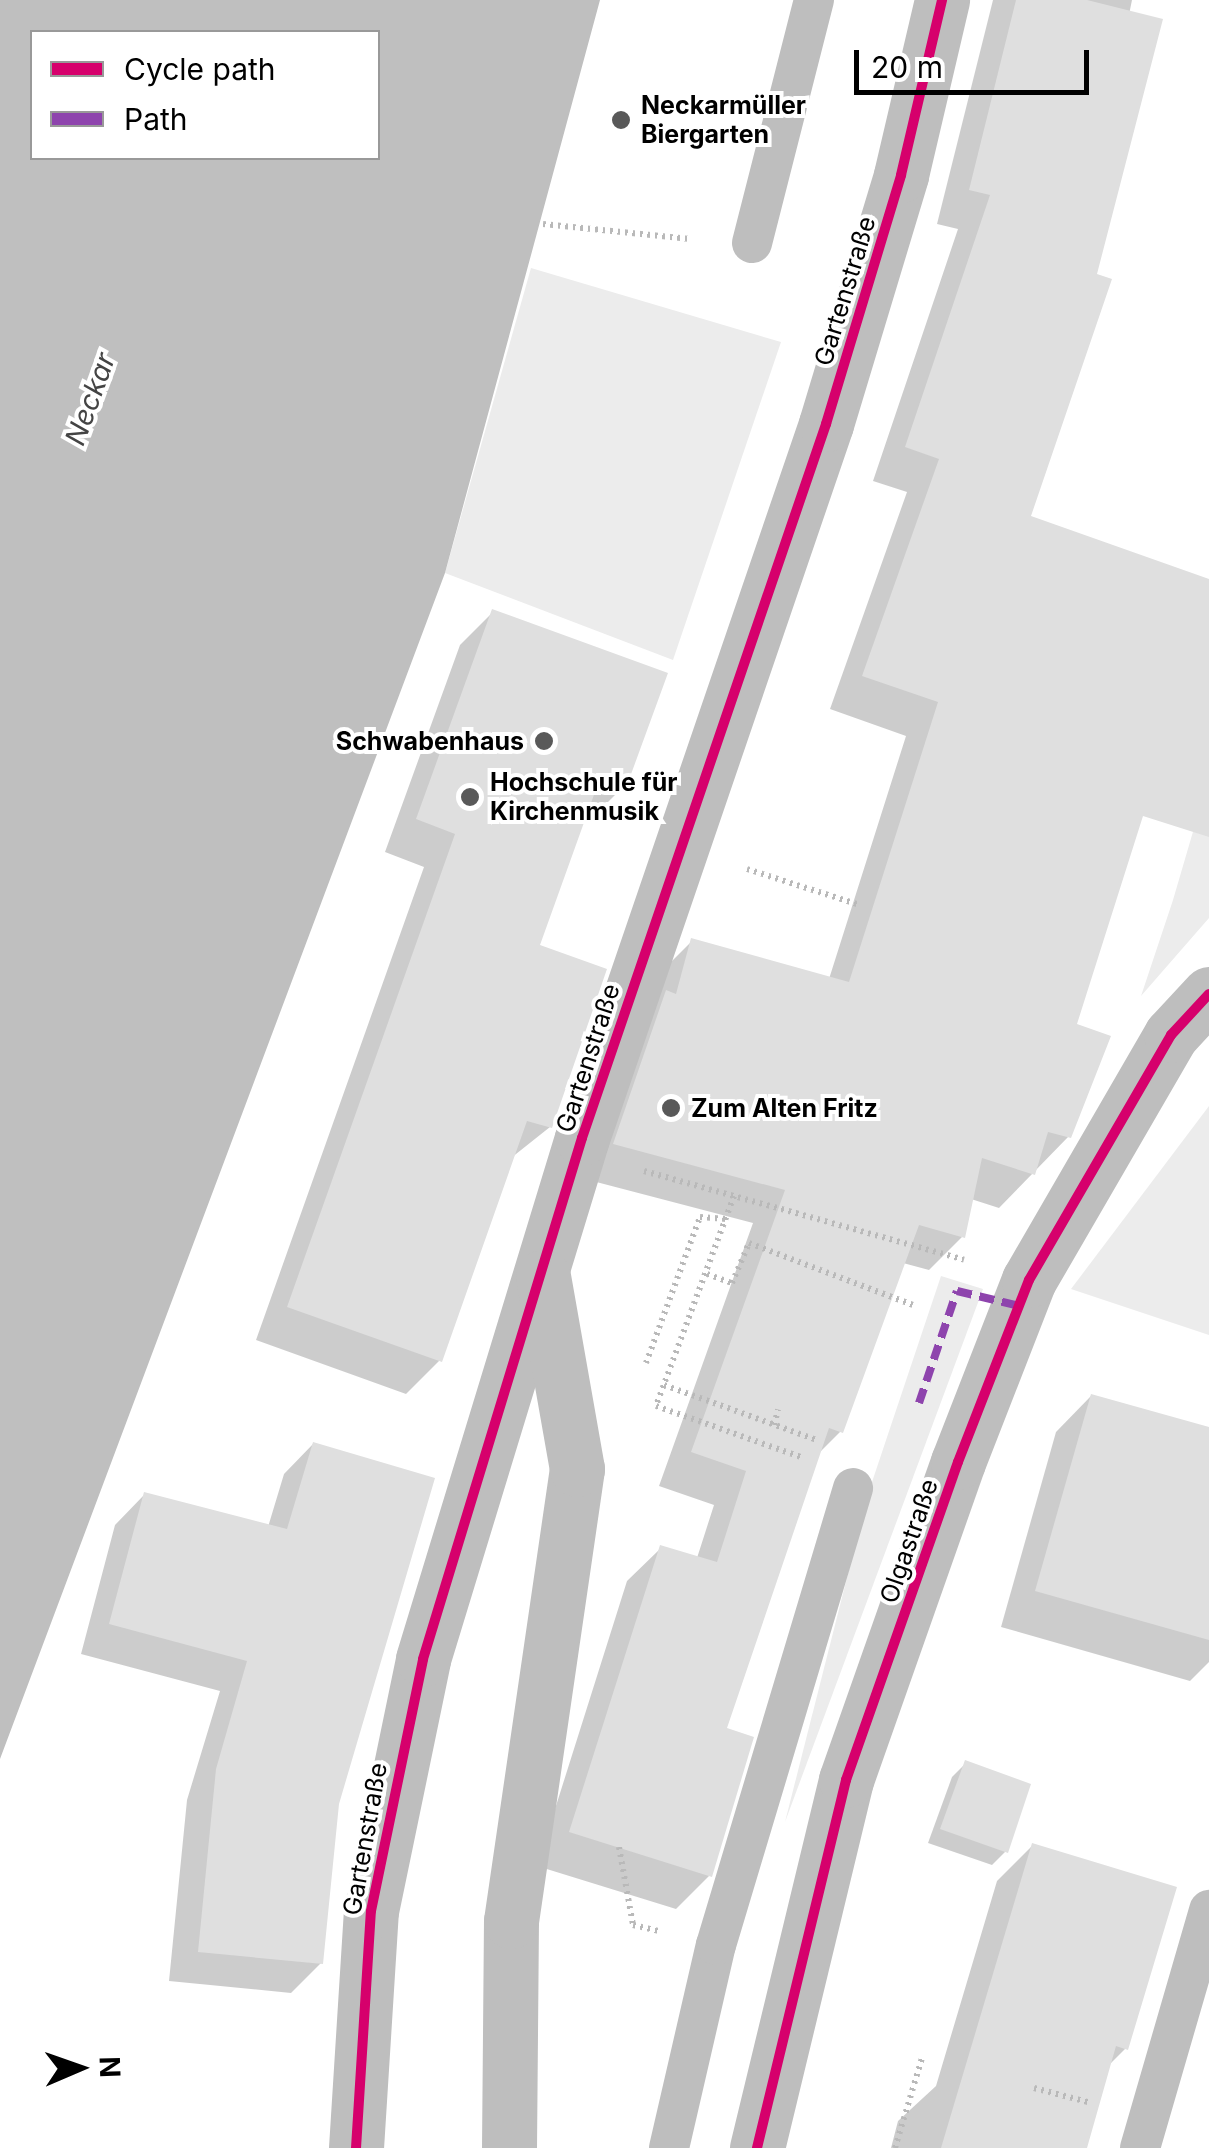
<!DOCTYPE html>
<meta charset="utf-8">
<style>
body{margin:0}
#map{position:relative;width:1209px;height:2148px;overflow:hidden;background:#fff;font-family:Inter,sans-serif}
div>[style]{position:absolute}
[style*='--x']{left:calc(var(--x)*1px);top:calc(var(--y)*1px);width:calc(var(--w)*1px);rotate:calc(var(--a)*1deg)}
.green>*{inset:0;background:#ececec}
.water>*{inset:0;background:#bfbfbf}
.shadow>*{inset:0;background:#0003}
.building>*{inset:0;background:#dfdfdf}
.path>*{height:6px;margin-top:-3px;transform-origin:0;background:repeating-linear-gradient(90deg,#b9b9b9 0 2.5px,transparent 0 7.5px)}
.service>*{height:40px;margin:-20px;padding:0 20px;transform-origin:20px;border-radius:20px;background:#bebebe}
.minor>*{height:55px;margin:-27.5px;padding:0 27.5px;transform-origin:27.5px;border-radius:27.5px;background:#bebebe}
.quiet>*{height:8px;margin-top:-4px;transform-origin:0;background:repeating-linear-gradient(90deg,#8e44ad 0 15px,transparent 0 23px)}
.cycleway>*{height:10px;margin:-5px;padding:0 5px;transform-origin:5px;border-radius:5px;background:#d6006c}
.dots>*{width:28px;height:28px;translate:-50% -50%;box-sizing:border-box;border:5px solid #fff;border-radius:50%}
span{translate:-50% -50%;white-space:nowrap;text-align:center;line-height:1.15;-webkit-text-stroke:8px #fff;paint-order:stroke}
.poi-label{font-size:25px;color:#000;font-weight:700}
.left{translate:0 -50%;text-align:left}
.right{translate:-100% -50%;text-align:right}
.street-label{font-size:25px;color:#000}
.water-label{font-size:28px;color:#444;font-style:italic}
.legend{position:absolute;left:30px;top:30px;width:350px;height:130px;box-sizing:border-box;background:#fff;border:2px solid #999;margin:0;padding:12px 18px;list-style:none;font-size:30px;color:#000}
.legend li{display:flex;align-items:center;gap:20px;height:50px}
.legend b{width:50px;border:2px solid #999}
.north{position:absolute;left:30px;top:2018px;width:100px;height:100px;-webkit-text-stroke:8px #fff;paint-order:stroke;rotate:88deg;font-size:28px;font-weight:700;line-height:40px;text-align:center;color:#000}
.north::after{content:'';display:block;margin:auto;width:35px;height:45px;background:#000;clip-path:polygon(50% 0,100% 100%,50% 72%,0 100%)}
.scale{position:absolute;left:854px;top:50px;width:235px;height:45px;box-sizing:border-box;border:5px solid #000;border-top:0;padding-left:12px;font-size:30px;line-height:35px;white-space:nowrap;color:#000;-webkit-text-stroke:8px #fff;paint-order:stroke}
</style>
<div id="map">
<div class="green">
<div style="clip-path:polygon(531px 268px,781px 342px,673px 660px,445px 573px)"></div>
<div style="clip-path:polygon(1209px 777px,1209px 918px,1141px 996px,1173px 900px)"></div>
<div style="clip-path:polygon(1209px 1106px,1209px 1335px,1071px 1289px)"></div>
<div style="clip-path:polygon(941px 1276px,983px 1289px,785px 1822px,869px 1491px)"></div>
</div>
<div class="water">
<div style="clip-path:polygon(evenodd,0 0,600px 0,445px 573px,0 1759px,0 0,32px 32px,378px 32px,378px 158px,32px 158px,32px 32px)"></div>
</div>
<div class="shadow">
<div style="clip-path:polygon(993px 0,1132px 0,1027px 517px,1074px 1026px,1069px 1136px,999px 1208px,971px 1199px,963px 1236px,929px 1270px,903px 1263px,841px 1431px,817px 1455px,724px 1730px,709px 1876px,676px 1909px,537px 1866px,627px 1581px,661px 1548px,697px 1558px,714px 1505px,659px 1486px,753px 1223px,581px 1178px,658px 975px,692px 941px,829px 979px,906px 736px,830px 709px,907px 492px,873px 481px,958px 229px,937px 224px)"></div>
<div style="clip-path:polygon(493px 612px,624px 786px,591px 819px,583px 817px,537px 946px,550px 1127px,511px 1158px,439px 1361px,406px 1394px,256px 1340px,424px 867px,385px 852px,460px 645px)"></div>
<div style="clip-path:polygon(1091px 1396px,1209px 1430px,1209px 1662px,1190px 1681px,1001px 1627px,1056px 1432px)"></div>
<div style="clip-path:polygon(313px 1444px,336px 1804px,321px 1963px,291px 1993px,169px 1981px,187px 1800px,220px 1691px,81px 1654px,115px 1525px,144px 1495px,268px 1527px,284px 1474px)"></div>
<div style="clip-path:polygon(966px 1763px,1005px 1852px,992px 1865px,928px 1843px,952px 1777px)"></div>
<div style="clip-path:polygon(1033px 1845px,1126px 2048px,1107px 2067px,1085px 2148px,891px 2148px,898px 2121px,936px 2086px,997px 1881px)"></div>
</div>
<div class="building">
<div style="clip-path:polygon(1016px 0,1087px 0,1163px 19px,1097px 274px,1112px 279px,1031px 516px,1209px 579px,1209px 837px,1143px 816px,1077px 1024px,1111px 1036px,1071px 1138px,1048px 1132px,1035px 1175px,982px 1158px,965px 1238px,919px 1225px,843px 1433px,829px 1428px,727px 1728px,754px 1737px,712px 1877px,569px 1832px,660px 1545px,717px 1562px,746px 1471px,691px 1452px,785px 1190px,613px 1144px,666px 990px,676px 994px,691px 938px,849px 982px,938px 702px,862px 676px,939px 459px,905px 447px,990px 195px,969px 190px)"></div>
<div style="clip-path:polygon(492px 609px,668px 673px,626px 788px,600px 778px,540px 945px,607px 969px,552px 1128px,527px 1121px,442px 1362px,287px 1307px,455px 834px,416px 819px)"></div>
<div style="clip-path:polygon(1091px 1394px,1209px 1427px,1209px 1640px,1035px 1591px)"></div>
<div style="clip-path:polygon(313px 1442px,435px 1478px,339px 1804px,323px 1964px,198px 1952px,216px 1769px,247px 1661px,109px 1624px,144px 1492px,287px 1529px)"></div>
<div style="clip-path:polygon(965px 1760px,1031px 1784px,1008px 1853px,940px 1829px)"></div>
<div style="clip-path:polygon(1032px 1843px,1177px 1887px,1128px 2050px,1116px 2046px,1087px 2148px,941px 2148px)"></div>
</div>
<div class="path">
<div style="--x:543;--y:224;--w:148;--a:5.8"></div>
<div style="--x:747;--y:869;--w:119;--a:17.7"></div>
<div style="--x:644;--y:1171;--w:332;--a:15.5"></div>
<div style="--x:734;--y:1196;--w:224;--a:110.4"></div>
<div style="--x:656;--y:1406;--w:154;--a:19.4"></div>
<div style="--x:707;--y:1274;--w:27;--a:20"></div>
<div style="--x:732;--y:1283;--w:43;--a:-67"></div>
<div style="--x:749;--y:1243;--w:175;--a:20.7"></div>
<div style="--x:646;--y:1363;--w:156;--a:-69.7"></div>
<div style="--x:700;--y:1217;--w:27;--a:4"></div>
<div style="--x:664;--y:1385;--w:163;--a:19.8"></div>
<div style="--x:774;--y:1425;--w:16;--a:-75"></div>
<div style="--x:619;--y:1847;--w:79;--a:79.8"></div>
<div style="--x:633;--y:1925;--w:26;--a:13"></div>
<div style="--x:1034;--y:2088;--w:59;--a:14.7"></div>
<div style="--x:895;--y:2148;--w:94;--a:-73.3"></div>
</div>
<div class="service">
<div style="--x:752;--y:243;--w:251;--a:-75.7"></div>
<div style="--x:669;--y:2148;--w:208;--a:-77"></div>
<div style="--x:716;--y:1945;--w:477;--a:-73.3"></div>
<div style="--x:1140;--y:2148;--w:248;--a:-73.8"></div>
</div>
<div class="minor">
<div style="--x:356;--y:2148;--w:237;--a:-86.4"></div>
<div style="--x:371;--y:1911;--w:257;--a:-78.3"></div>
<div style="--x:423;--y:1659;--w:545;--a:-73.03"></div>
<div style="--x:582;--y:1138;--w:755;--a:-71.13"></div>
<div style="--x:826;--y:424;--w:260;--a:-73.2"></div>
<div style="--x:901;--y:175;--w:180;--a:-76.8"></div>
<div style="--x:509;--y:2148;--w:227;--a:-89.5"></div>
<div style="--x:511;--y:1921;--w:457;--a:-81.7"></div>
<div style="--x:577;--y:1469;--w:195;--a:-100"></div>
<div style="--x:757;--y:2148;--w:379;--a:-76.4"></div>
<div style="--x:846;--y:1780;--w:337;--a:-70.6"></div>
<div style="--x:958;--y:1462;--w:195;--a:-68.7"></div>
<div style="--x:1029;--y:1280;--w:283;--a:-59.9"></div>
<div style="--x:1171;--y:1035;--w:56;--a:-47.2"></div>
</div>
<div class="quiet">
<div style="--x:919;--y:1403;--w:118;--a:-71.3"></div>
<div style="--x:957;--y:1291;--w:65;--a:13.4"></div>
</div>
<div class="cycleway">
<div style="--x:356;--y:2148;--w:237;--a:-86.4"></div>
<div style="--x:371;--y:1911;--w:257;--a:-78.3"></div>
<div style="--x:423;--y:1659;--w:545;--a:-73.03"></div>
<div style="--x:582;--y:1138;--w:755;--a:-71.13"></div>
<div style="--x:826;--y:424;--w:260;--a:-73.2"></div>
<div style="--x:901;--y:175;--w:180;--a:-76.8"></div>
<div style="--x:757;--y:2148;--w:379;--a:-76.4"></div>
<div style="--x:846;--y:1780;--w:337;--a:-70.6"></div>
<div style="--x:958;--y:1462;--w:195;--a:-68.7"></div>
<div style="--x:1029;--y:1280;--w:283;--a:-59.9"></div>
<div style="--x:1171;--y:1035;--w:56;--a:-47.2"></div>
</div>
<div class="dots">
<div style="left:621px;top:120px;background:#595959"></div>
<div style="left:544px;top:741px;background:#595959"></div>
<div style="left:470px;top:797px;background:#595959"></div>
<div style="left:671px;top:1108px;background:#595959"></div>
</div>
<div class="poi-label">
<span class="left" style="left:641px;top:120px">Neckarmüller<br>Biergarten</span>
<span class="right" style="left:524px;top:741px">Schwabenhaus</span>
<span class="left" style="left:490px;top:797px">Hochschule für<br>Kirchenmusik</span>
<span class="left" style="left:691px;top:1108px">Zum Alten Fritz</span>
</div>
<div class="street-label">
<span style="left:845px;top:291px;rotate:-73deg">Gartenstraße</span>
<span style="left:588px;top:1058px;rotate:-72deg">Gartenstraße</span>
<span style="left:909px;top:1541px;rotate:-71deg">Olgastraße</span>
<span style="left:365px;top:1839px;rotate:-80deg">Gartenstraße</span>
</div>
<div class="water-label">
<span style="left:90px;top:399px;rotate:-70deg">Neckar</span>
</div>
<ul class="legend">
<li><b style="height:12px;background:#d6006c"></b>Cycle path</li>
<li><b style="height:12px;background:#8e44ad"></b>Path</li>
</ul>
<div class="north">N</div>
<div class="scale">20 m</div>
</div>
